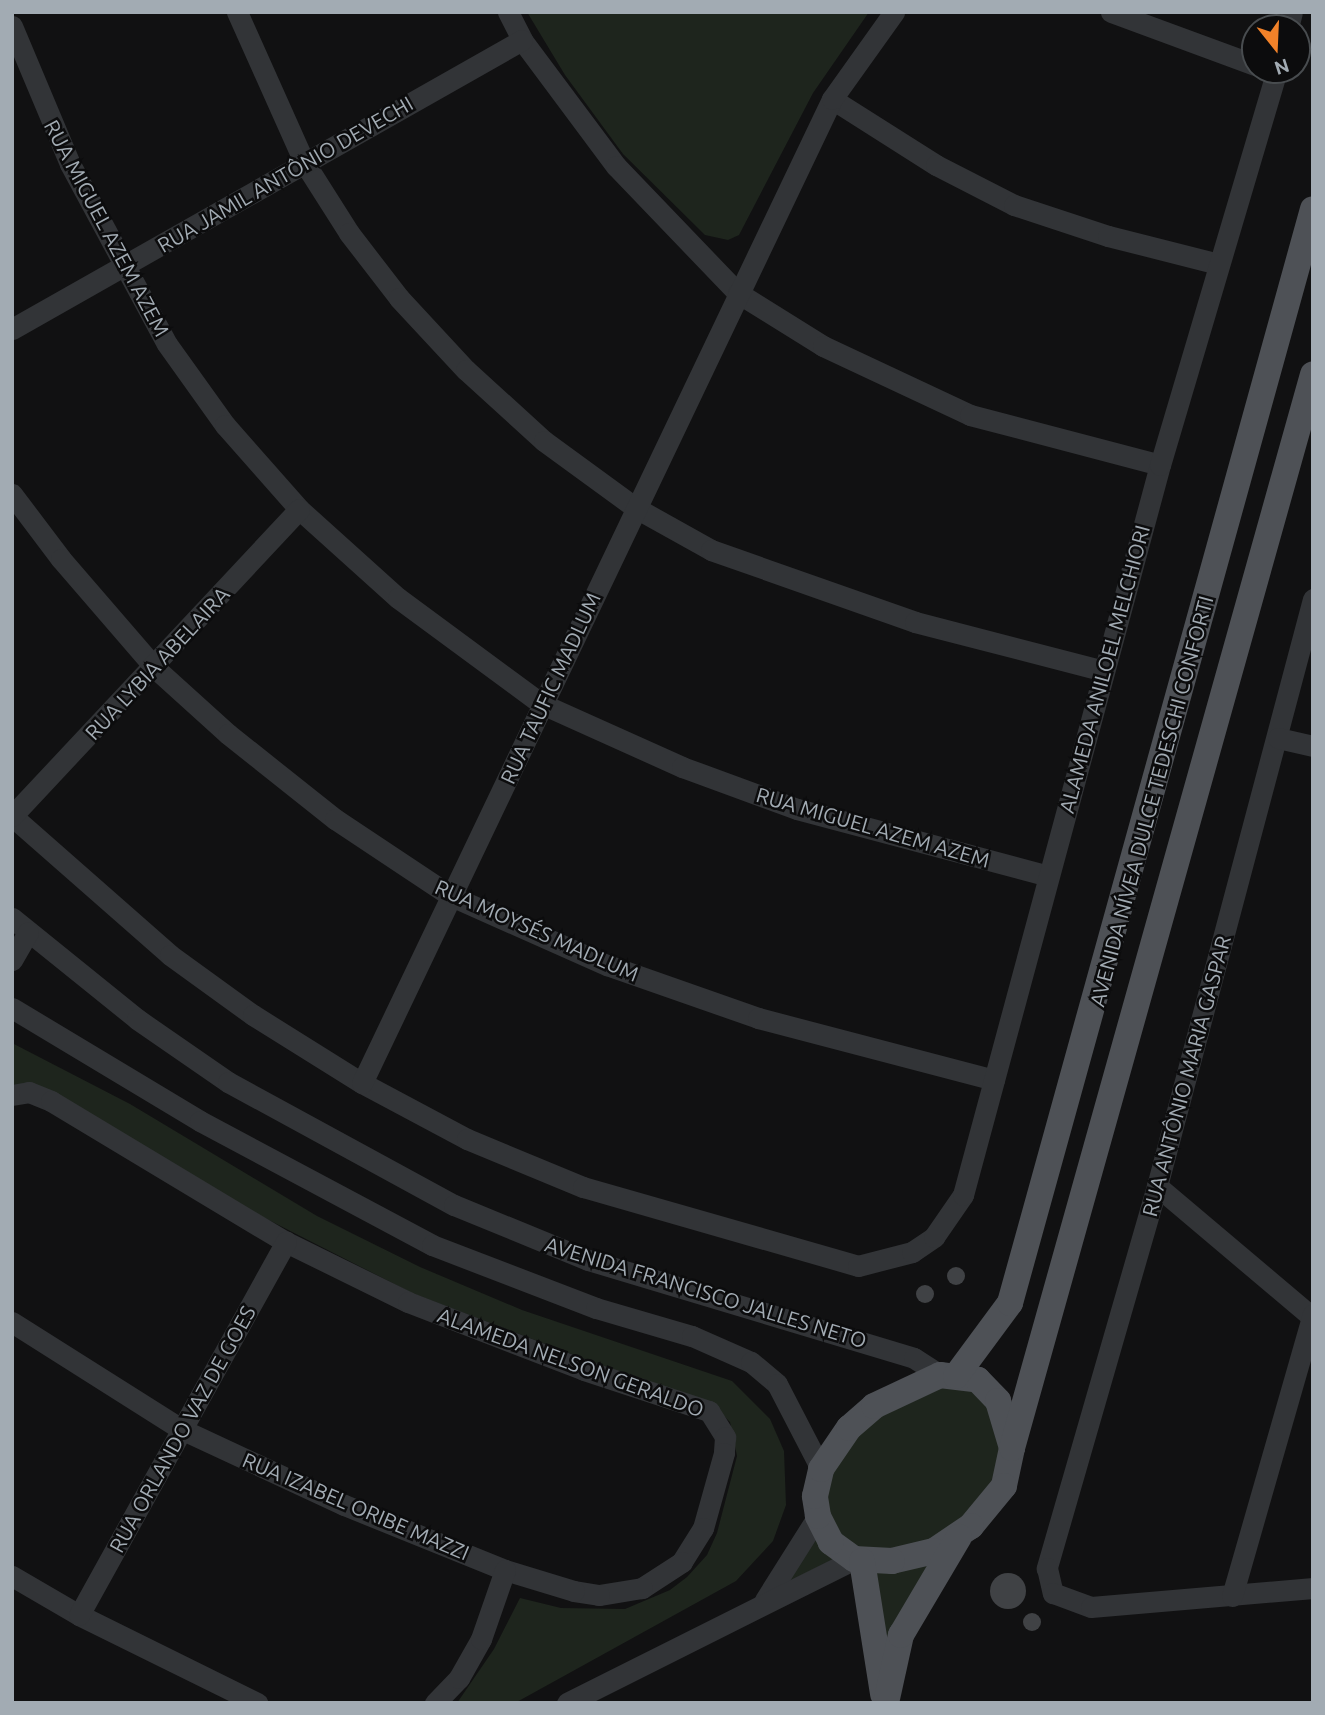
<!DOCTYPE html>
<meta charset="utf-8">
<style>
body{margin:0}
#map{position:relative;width:1325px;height:1715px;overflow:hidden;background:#111112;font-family:Ubuntu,sans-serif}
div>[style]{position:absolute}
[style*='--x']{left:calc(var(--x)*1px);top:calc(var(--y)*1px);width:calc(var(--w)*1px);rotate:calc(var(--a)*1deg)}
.green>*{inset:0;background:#1e251d}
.building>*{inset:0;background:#404245}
.round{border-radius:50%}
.minor>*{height:21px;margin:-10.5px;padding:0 10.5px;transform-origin:10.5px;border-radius:10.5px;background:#323437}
.major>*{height:26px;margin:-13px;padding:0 13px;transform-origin:13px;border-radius:13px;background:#4e5156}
span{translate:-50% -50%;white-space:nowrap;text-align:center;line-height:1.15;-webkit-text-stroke:5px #0c0c0d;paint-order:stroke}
.street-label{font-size:21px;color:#a2abb3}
.frame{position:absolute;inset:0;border:14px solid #a2abb3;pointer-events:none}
.north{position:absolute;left:1241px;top:14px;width:70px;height:70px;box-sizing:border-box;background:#0c0c0d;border:2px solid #484c4f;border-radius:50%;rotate:162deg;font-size:19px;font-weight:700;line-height:28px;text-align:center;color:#a2abb3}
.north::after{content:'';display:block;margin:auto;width:24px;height:32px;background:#f28229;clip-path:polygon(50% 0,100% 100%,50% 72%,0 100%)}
</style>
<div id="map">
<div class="green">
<div style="clip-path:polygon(527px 12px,869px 12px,813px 93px,739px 235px,728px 240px,705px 235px,623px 154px,565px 75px)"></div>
<div style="clip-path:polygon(12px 1043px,130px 1104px,317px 1216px,420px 1267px,522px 1310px,732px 1381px,770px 1419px,784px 1451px,786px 1505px,773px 1541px,736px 1581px,515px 1703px,457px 1703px,494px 1649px,520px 1598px,561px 1608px,625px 1609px,670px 1590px,687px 1577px,707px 1555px,717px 1533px,737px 1456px,730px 1422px,718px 1410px,412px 1293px,12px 1089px)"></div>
<div style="clip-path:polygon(963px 1382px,985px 1393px,1006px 1461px,975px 1514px,907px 1552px,844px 1546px,823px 1506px,836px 1457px,894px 1402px)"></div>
<div style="clip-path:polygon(819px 1530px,839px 1556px,785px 1584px)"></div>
<div style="clip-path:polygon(936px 1554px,886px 1688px,866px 1566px)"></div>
</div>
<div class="building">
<div class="round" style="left:947px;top:1267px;width:18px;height:18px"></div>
<div class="round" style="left:916px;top:1285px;width:18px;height:18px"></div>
<div class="round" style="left:990px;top:1573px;width:36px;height:36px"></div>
<div class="round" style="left:1023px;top:1613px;width:18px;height:18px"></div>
</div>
<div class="minor">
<div style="--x:237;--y:12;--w:164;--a:65.9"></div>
<div style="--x:304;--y:162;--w:84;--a:57.6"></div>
<div style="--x:349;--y:233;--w:82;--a:52.4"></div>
<div style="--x:399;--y:298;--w:98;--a:47.1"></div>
<div style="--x:466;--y:370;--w:105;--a:42.3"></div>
<div style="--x:544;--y:441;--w:114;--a:36.1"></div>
<div style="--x:636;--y:508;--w:86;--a:29.2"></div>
<div style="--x:711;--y:550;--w:216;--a:19.4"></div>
<div style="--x:915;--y:622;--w:195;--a:14.5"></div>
<div style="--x:508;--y:12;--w:31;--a:63"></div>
<div style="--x:522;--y:40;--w:157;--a:53.3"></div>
<div style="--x:616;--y:166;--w:176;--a:46.2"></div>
<div style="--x:738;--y:293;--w:100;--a:31.9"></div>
<div style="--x:823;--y:346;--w:162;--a:25.1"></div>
<div style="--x:970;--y:415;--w:196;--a:14.7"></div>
<div style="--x:1111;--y:12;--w:153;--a:20.2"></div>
<div style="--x:12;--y:26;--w:150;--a:67.2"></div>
<div style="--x:70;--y:164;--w:204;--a:61.7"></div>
<div style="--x:167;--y:344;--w:100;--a:54.4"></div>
<div style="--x:225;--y:425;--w:112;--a:48.6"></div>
<div style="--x:299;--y:509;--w:133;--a:42"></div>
<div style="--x:398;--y:598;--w:179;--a:36.4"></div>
<div style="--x:542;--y:704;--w:154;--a:24.2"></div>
<div style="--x:682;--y:767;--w:122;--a:20.1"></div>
<div style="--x:797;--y:809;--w:260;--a:14.9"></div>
<div style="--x:1288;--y:28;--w:16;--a:-76"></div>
<div style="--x:832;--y:99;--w:123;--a:32.4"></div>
<div style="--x:936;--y:165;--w:88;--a:27.1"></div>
<div style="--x:1014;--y:205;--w:99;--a:18.3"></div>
<div style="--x:1108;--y:236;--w:114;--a:14.2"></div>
<div style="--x:12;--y:329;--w:586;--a:-29.54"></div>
<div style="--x:12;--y:494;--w:81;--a:53"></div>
<div style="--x:61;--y:559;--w:144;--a:49.2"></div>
<div style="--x:155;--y:668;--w:98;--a:42.1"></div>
<div style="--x:228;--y:734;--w:137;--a:38.5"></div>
<div style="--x:335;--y:819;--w:139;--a:33.6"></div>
<div style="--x:451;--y:896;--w:171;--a:23.9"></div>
<div style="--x:607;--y:965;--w:160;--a:19.3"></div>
<div style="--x:758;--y:1018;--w:244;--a:14.7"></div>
<div style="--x:1313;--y:599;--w:607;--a:104.88"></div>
<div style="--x:1157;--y:1186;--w:398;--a:106.1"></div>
<div style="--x:1047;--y:1568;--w:26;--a:77"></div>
<div style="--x:1053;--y:1593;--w:40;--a:20.2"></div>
<div style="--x:1091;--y:1607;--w:223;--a:-4.9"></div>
<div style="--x:1278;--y:738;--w:36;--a:13"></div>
<div style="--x:12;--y:816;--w:210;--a:41.3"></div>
<div style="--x:170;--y:955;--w:102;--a:35.9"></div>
<div style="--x:253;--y:1015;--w:128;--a:32"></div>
<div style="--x:362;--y:1083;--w:119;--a:28.1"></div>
<div style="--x:467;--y:1139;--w:126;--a:22.5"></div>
<div style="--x:583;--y:1187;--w:286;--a:16"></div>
<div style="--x:858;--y:1266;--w:56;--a:-14.5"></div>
<div style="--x:912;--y:1252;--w:27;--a:-34"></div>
<div style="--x:934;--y:1237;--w:51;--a:-55.4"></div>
<div style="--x:963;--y:1195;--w:756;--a:-74.9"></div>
<div style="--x:1160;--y:465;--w:412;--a:-73.5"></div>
<div style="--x:12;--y:816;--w:420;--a:-46.9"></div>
<div style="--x:12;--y:918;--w:161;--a:38.9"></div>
<div style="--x:137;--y:1019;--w:111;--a:34.7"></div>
<div style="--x:228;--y:1082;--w:257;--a:28.6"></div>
<div style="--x:454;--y:1205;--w:145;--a:22.3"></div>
<div style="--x:588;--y:1260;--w:340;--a:16.7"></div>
<div style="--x:914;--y:1358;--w:31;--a:33"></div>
<div style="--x:12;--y:960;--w:32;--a:-60"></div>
<div style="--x:12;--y:1008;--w:219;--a:31"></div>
<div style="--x:200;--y:1121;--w:263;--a:28.1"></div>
<div style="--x:432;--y:1245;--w:176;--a:21"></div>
<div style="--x:596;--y:1308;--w:100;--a:16.3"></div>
<div style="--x:692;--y:1336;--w:64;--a:23.8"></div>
<div style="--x:751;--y:1362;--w:34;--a:40"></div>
<div style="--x:777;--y:1384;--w:96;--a:62.6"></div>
<div style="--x:362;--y:1083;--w:1090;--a:-64.47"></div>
<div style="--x:832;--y:99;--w:107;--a:-54.5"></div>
<div style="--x:12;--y:1095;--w:17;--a:-10"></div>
<div style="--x:29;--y:1092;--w:24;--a:22"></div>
<div style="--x:51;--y:1101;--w:274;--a:31"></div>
<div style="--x:286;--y:1242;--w:136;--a:26.2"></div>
<div style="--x:408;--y:1302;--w:189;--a:21.1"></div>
<div style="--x:584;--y:1370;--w:132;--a:18.2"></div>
<div style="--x:709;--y:1411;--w:31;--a:58"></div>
<div style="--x:725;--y:1437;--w:16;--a:94"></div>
<div style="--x:724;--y:1453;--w:78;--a:105.6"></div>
<div style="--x:703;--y:1528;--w:40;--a:122"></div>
<div style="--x:682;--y:1562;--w:48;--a:147"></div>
<div style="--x:642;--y:1588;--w:44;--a:170.8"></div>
<div style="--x:599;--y:1595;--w:25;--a:-171"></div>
<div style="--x:574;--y:1591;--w:72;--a:-163.1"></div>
<div style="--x:505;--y:1570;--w:174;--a:-158"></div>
<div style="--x:344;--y:1505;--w:180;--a:-155"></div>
<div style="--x:181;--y:1429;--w:200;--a:-147.7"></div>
<div style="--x:1157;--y:1186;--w:203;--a:40.2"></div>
<div style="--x:12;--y:1576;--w:78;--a:30.2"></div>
<div style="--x:79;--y:1615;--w:199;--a:26.3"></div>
<div style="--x:1232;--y:1596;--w:293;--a:-74"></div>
<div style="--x:765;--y:1600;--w:99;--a:-57.8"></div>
<div style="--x:79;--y:1615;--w:427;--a:-61"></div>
<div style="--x:435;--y:1703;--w:35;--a:-46"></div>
<div style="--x:459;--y:1678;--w:45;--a:-60.6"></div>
<div style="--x:481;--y:1639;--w:73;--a:-70.8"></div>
<div style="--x:567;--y:1703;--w:321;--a:-26.6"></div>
</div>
<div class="major">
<div style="--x:940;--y:1375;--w:38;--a:7"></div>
<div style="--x:978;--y:1380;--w:29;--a:46"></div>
<div style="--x:998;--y:1401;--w:49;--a:73.4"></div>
<div style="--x:1012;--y:1448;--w:39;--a:102"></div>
<div style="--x:1004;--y:1486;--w:52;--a:129.5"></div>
<div style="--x:971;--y:1526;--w:45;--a:146"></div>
<div style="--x:934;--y:1551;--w:43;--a:166.6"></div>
<div style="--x:892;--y:1561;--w:38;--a:-177"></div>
<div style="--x:854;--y:1559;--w:29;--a:-144"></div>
<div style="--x:831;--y:1542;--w:29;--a:-117"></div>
<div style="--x:818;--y:1516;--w:20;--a:-99"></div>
<div style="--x:815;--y:1496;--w:28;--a:-77"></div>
<div style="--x:821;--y:1469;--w:50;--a:-55.7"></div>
<div style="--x:849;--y:1428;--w:33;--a:-41"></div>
<div style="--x:874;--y:1406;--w:73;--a:-25.2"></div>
<div style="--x:956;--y:1376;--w:91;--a:-53.5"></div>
<div style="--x:1010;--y:1303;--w:1135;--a:-74.52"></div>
<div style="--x:1012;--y:1448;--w:1115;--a:-74.34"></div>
<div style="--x:862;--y:1561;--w:135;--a:81"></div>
<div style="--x:886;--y:1703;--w:70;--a:-77.6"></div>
<div style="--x:901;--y:1635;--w:114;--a:-59.4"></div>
</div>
<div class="street-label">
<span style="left:285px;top:174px;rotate:-30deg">RUA JAMIL ANTÔNIO DEVECHI</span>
<span style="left:107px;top:228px;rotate:62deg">RUA MIGUEL AZEM AZEM</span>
<span style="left:157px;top:663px;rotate:-47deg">RUA LYBIA ABELAIRA</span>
<span style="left:1104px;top:669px;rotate:-75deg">ALAMEDA ANILOEL MELCHIORI</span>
<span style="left:550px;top:688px;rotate:-65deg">RUA TAUFIC MADLUM</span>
<span style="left:1151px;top:801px;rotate:-75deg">AVENIDA NÍVEA DULCE TEDESCHI CONFORTI</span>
<span style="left:873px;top:827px;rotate:16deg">RUA MIGUEL AZEM AZEM</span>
<span style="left:537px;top:930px;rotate:24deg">RUA MOYSÉS MADLUM</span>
<span style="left:1186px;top:1076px;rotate:-75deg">RUA ANTÔNIO MARIA GASPAR</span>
<span style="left:706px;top:1292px;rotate:17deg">AVENIDA FRANCISCO JALLES NETO</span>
<span style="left:571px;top:1362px;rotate:20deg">ALAMEDA NELSON GERALDO</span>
<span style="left:182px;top:1429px;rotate:-61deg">RUA ORLANDO VAZ DE GOES</span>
<span style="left:356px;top:1506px;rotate:23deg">RUA IZABEL ORIBE MAZZI</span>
</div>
<div class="frame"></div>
<div class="north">N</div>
</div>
